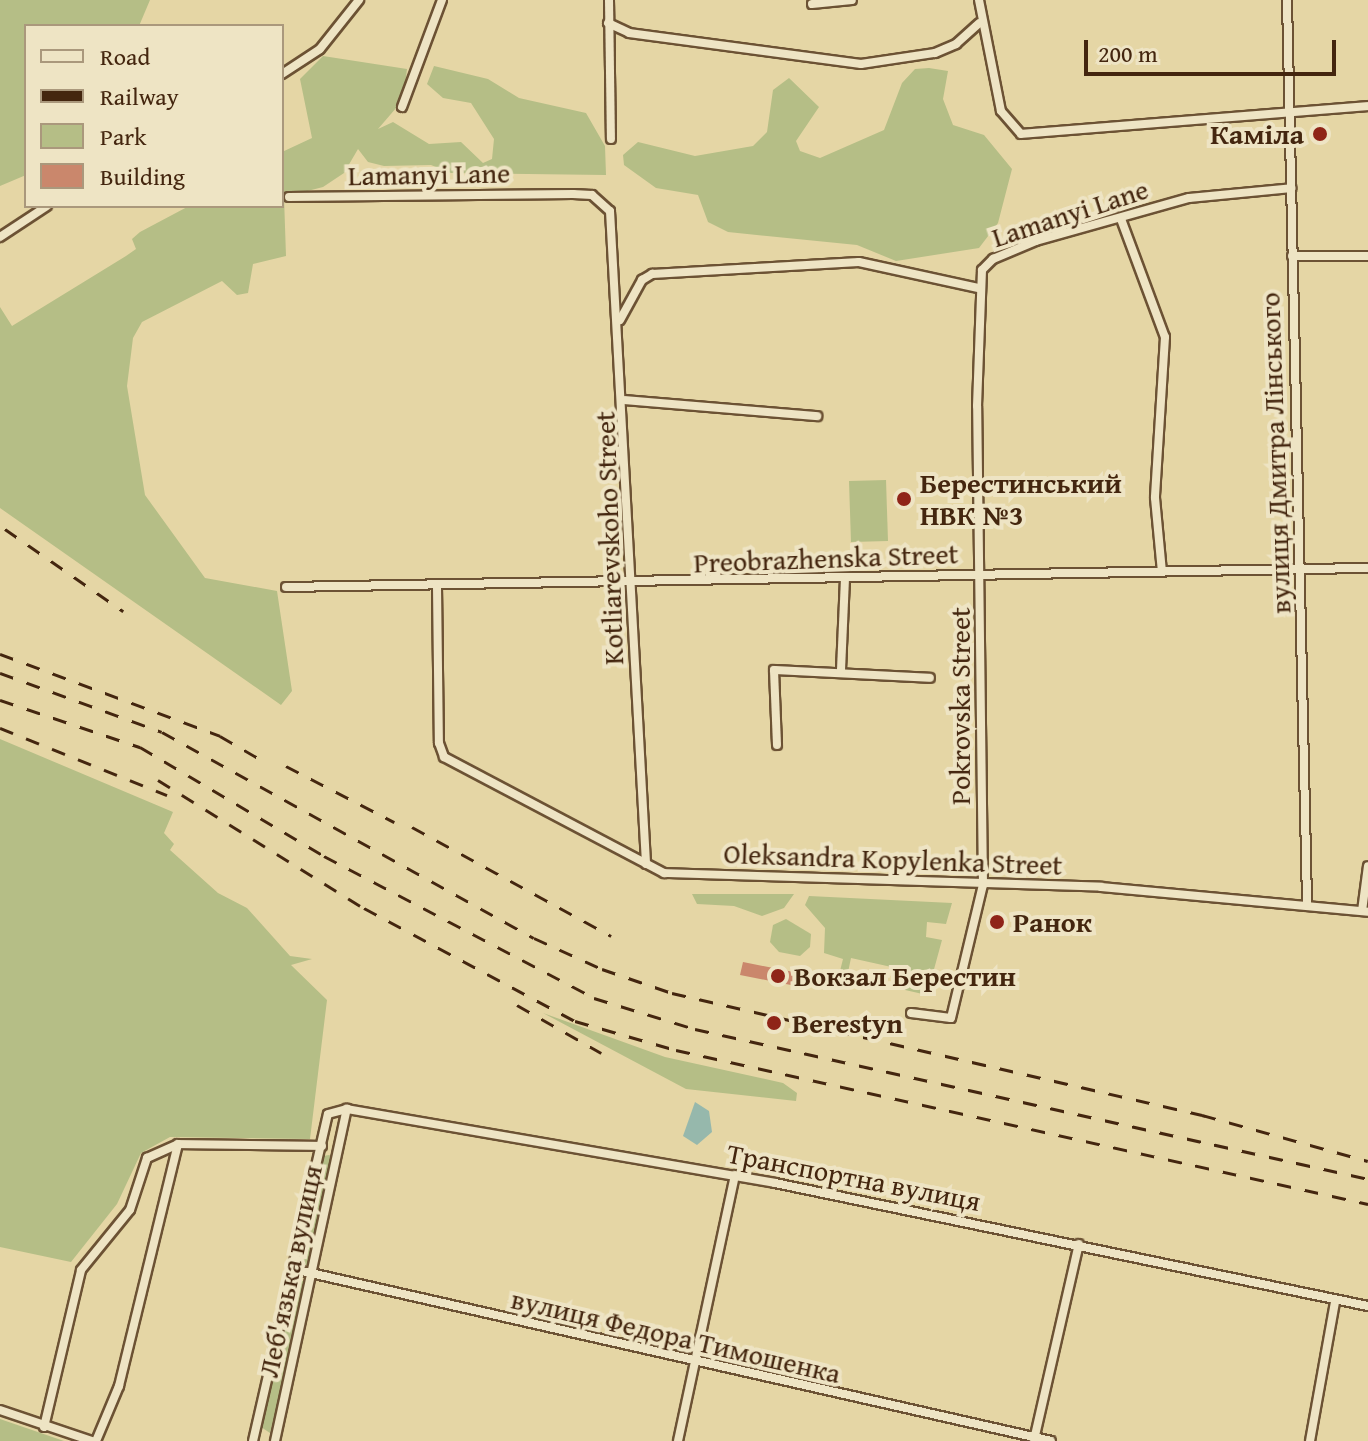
<!DOCTYPE html>
<meta charset="utf-8">
<style>
body{margin:0}
#map{position:relative;width:1368px;height:1441px;overflow:hidden;background:#e5d6a5;font-family:"Gentium Book Plus",serif}
div>[style]{position:absolute}
[style*='--x']{left:calc(var(--x)*1px);top:calc(var(--y)*1px);width:calc(var(--w)*1px);rotate:calc(var(--a)*1deg)}
.green>*{inset:0;background:#b5be86}
.water>*{inset:0;background:#96b8ac}
.building>*{inset:0;background:#ca876c}
.roads{filter:drop-shadow(2px 0 #6c5234) drop-shadow(-2px 0 #6c5234) drop-shadow(0 2px #6c5234) drop-shadow(0 -2px #6c5234)}
.minor>*{height:8px;margin:-4px;padding:0 4px;transform-origin:4px;border-radius:4px;background:#eee4c4}
.rail>*{height:3px;margin-top:-1.5px;transform-origin:0;background:repeating-linear-gradient(90deg,#44260f 0 14px,transparent 0 28px)}
.dots>*{width:22px;height:22px;translate:-50% -50%;box-sizing:border-box;border:4px solid #eee4c4;border-radius:50%}
span{translate:-50% -50%;white-space:nowrap;text-align:center;line-height:1.15;-webkit-text-stroke:8px #eee4c4;paint-order:stroke}
.poi-label{font-size:28px;color:#44260f;font-weight:700}
.right{translate:-100% -50%;text-align:right}
.left{translate:0 -50%;text-align:left}
.street-label{font-size:28px;color:#44260f}
.legend{position:absolute;left:24px;top:24px;width:260px;height:184px;box-sizing:border-box;background:#eee4c4;border:2px solid #aa987c;margin:0;padding:10px 14px;list-style:none;font-size:24px;color:#44260f}
.legend li{display:flex;align-items:center;gap:16px;height:40px}
.legend b{width:40px;border:2px solid #aa987c}
.scale{position:absolute;left:1084px;top:40px;width:252px;height:36px;box-sizing:border-box;border:4px solid #44260f;border-top:0;padding-left:10px;font-size:24px;line-height:28px;white-space:nowrap;color:#44260f;-webkit-text-stroke:6px #eee4c4;paint-order:stroke}
</style>
<div id="map">
<div class="green">
<div style="clip-path:polygon(0 0,150px 0,139px 26px,26px 26px,26px 175px,0 186px)"></div>
<div style="clip-path:polygon(323px 56px,407px 69px,403px 100px,378px 129px,393px 122px,429px 144px,461px 142px,483px 163px,492px 159px,494px 139px,471px 103px,443px 98px,427px 84px,434px 66px,488px 79px,519px 98px,586px 113px,605px 146px,606px 175px,451px 173px,431px 165px,384px 166px,368px 162px,358px 149px,344px 173px,323px 187px,284px 197px,286px 256px,253px 264px,248px 293px,237px 295px,222px 281px,142px 322px,133px 338px,127px 386px,145px 495px,205px 578px,277px 591px,292px 691px,281px 705px,0 508px,0 307px,12px 326px,126px 256px,136px 249px,132px 239px,140px 232px,189px 206px,282px 206px,282px 152px,312px 138px,300px 79px)"></div>
<div style="clip-path:polygon(929px 68px,948px 71px,943px 99px,953px 125px,984px 135px,1012px 169px,998px 223px,979px 248px,896px 261px,857px 245px,728px 232px,708px 222px,698px 195px,656px 188px,624px 165px,623px 155px,638px 142px,695px 156px,753px 146px,767px 132px,773px 90px,789px 78px,819px 107px,796px 141px,800px 151px,820px 158px,884px 130px,902px 83px,915px 69px)"></div>
<div style="clip-path:polygon(886px 480px,888px 541px,851px 542px,849px 481px)"></div>
<div style="clip-path:polygon(0 739px,173px 812px,164px 833px,174px 844px,170px 850px,218px 893px,247px 908px,290px 956px,312px 959px,291px 965px,327px 1000px,310px 1139px,170px 1137px,141px 1153px,117px 1204px,71px 1262px,0 1247px)"></div>
<div style="clip-path:polygon(692px 894px,794px 894px,784px 908px,762px 916px,734px 906px,697px 904px)"></div>
<div style="clip-path:polygon(809px 896px,952px 903px,946px 924px,927px 922px,926px 937px,942px 940px,927px 995px,892px 987px,896px 968px,851px 958px,847px 977px,839px 975px,843px 959px,824px 953px,825px 928px,805px 905px)"></div>
<div style="clip-path:polygon(786px 919px,811px 934px,810px 947px,800px 956px,779px 952px,770px 942px,773px 925px)"></div>
<div style="clip-path:polygon(543px 1013px,665px 1057px,783px 1083px,797px 1093px,796px 1101px,686px 1089px)"></div>
<div style="clip-path:polygon(329px 1155px,334px 1158px,308px 1269px,298px 1266px,323px 1156px)"></div>
<div style="clip-path:polygon(294px 1281px,305px 1281px,304px 1299px,270px 1433px,261px 1427px)"></div>
<div style="clip-path:polygon(0 1419px,64px 1441px,0 1441px)"></div>
</div>
<div class="water">
<div style="clip-path:polygon(695px 1102px,709px 1111px,712px 1132px,697px 1145px,683px 1136px)"></div>
</div>
<div class="building">
<div style="clip-path:polygon(743px 962px,809px 975px,806px 988px,740px 975px)"></div>
</div>
<div class="roads">
<div class="minor">
<div style="--x:609;--y:0;--w:139;--a:89.2"></div>
<div style="--x:979;--y:0;--w:113;--a:78.8"></div>
<div style="--x:1001;--y:111;--w:30;--a:49"></div>
<div style="--x:1021;--y:134;--w:348;--a:-4.6"></div>
<div style="--x:1287;--y:0;--w:904;--a:88.73"></div>
<div style="--x:812;--y:4;--w:40;--a:-5.7"></div>
<div style="--x:608;--y:23;--w:23;--a:25"></div>
<div style="--x:629;--y:33;--w:234;--a:7.6"></div>
<div style="--x:861;--y:64;--w:75;--a:-8.5"></div>
<div style="--x:935;--y:53;--w:23;--a:-23"></div>
<div style="--x:956;--y:44;--w:31;--a:-42"></div>
<div style="--x:282;--y:74;--w:45;--a:-33.3"></div>
<div style="--x:320;--y:49;--w:63;--a:-51.5"></div>
<div style="--x:402;--y:107;--w:114;--a:-69.5"></div>
<div style="--x:289;--y:197;--w:284;--a:-0.6"></div>
<div style="--x:573;--y:194;--w:19;--a:3"></div>
<div style="--x:592;--y:195;--w:24;--a:42"></div>
<div style="--x:610;--y:211;--w:654;--a:86.84"></div>
<div style="--x:1121;--y:219;--w:126;--a:69.6"></div>
<div style="--x:1165;--y:337;--w:161;--a:93.6"></div>
<div style="--x:1155;--y:498;--w:74;--a:84.6"></div>
<div style="--x:0;--y:237;--w:56;--a:-33.4"></div>
<div style="--x:1292;--y:256;--w:76;--a:0"></div>
<div style="--x:620;--y:320;--w:46;--a:-61.2"></div>
<div style="--x:642;--y:280;--w:12;--a:-31"></div>
<div style="--x:652;--y:274;--w:207;--a:-3.3"></div>
<div style="--x:859;--y:262;--w:122;--a:12.3"></div>
<div style="--x:625;--y:400;--w:193;--a:4.8"></div>
<div style="--x:286;--y:587;--w:1082;--a:-1.01"></div>
<div style="--x:437;--y:587;--w:156;--a:89.3"></div>
<div style="--x:439;--y:743;--w:15;--a:70"></div>
<div style="--x:444;--y:757;--w:249;--a:27.8"></div>
<div style="--x:664;--y:873;--w:437;--a:1.8"></div>
<div style="--x:1101;--y:887;--w:268;--a:5.3"></div>
<div style="--x:841;--y:670;--w:90;--a:-87.5"></div>
<div style="--x:777;--y:745;--w:75;--a:-92.3"></div>
<div style="--x:774;--y:670;--w:156;--a:2.9"></div>
<div style="--x:1362;--y:911;--w:45;--a:-82.4"></div>
<div style="--x:911;--y:1013;--w:40;--a:7.1"></div>
<div style="--x:951;--y:1018;--w:137;--a:-76.5"></div>
<div style="--x:983;--y:885;--w:479;--a:-90.7"></div>
<div style="--x:977;--y:406;--w:136;--a:-87.9"></div>
<div style="--x:982;--y:270;--w:16;--a:-45"></div>
<div style="--x:993;--y:259;--w:47;--a:-22.7"></div>
<div style="--x:1036;--y:241;--w:159;--a:-15.7"></div>
<div style="--x:1189;--y:198;--w:103;--a:-5.5"></div>
<div style="--x:293;--y:1269;--w:777;--a:12.78"></div>
<div style="--x:0;--y:1410;--w:97;--a:18.6"></div>
<div style="--x:44;--y:1427;--w:161;--a:-76.7"></div>
<div style="--x:81;--y:1270;--w:77;--a:-50.8"></div>
<div style="--x:130;--y:1210;--w:55;--a:-71.9"></div>
<div style="--x:147;--y:1158;--w:34;--a:-24"></div>
<div style="--x:178;--y:1144;--w:144;--a:0.8"></div>
<div style="--x:1034;--y:1440;--w:201;--a:-77.1"></div>
<div style="--x:96;--y:1441;--w:60;--a:-67.3"></div>
<div style="--x:119;--y:1386;--w:249;--a:-76.3"></div>
<div style="--x:253;--y:1441;--w:335;--a:-77.1"></div>
<div style="--x:328;--y:1114;--w:20;--a:-15"></div>
<div style="--x:347;--y:1109;--w:434;--a:9.8"></div>
<div style="--x:775;--y:1183;--w:606;--a:11.72"></div>
<div style="--x:275;--y:1441;--w:340;--a:-77.8"></div>
<div style="--x:678;--y:1441;--w:272;--a:-77.9"></div>
<div style="--x:1310;--y:1441;--w:141;--a:-79.8"></div>
</div>
</div>
<div class="rail">
<div style="--x:5;--y:529;--w:144;--a:34.8"></div>
<div style="--x:0;--y:654;--w:235;--a:20.4"></div>
<div style="--x:220;--y:736;--w:44;--a:30.1"></div>
<div style="--x:0;--y:673;--w:172;--a:20"></div>
<div style="--x:162;--y:732;--w:425;--a:29"></div>
<div style="--x:534;--y:938;--w:75;--a:24.5"></div>
<div style="--x:602;--y:969;--w:74;--a:18.9"></div>
<div style="--x:672;--y:993;--w:544;--a:12.96"></div>
<div style="--x:1202;--y:1115;--w:172;--a:15.5"></div>
<div style="--x:0;--y:700;--w:148;--a:18.6"></div>
<div style="--x:140;--y:747;--w:214;--a:30.6"></div>
<div style="--x:324;--y:856;--w:305;--a:27.7"></div>
<div style="--x:594;--y:998;--w:106;--a:17.1"></div>
<div style="--x:695;--y:1029;--w:690;--a:12.56"></div>
<div style="--x:0;--y:728;--w:180;--a:21.9"></div>
<div style="--x:286;--y:766;--w:122;--a:27.4"></div>
<div style="--x:158;--y:780;--w:243;--a:31.9"></div>
<div style="--x:364;--y:908;--w:239;--a:28.2"></div>
<div style="--x:575;--y:1021;--w:105;--a:16"></div>
<div style="--x:676;--y:1050;--w:709;--a:12.55"></div>
<div style="--x:412;--y:827;--w:227;--a:28.7"></div>
<div style="--x:517;--y:1005;--w:97;--a:29.7"></div>
</div>
<div class="dots">
<div style="left:1320px;top:134px;background:#8f2418"></div>
<div style="left:904px;top:499px;background:#8f2418"></div>
<div style="left:997px;top:922px;background:#8f2418"></div>
<div style="left:778px;top:976px;background:#8f2418"></div>
<div style="left:774px;top:1023px;background:#8f2418"></div>
</div>
<div class="poi-label">
<span class="right" style="left:1304px;top:134px">Каміла</span>
<span class="left" style="left:920px;top:499px">Берестинський<br>НВК №3</span>
<span class="left" style="left:1013px;top:922px">Ранок</span>
<span class="left" style="left:794px;top:976px">Вокзал Берестин</span>
<span class="left" style="left:792px;top:1023px">Berestyn</span>
</div>
<div class="street-label">
<span style="left:429px;top:174px;rotate:-1deg">Lamanyi Lane</span>
<span style="left:1070px;top:213px;rotate:-18deg">Lamanyi Lane</span>
<span style="left:1275px;top:453px;rotate:-92deg">вулиця Дмитра Лінського</span>
<span style="left:609px;top:538px;rotate:-92deg">Kotliarevskoho Street</span>
<span style="left:826px;top:558px;rotate:-2deg">Preobrazhenska Street</span>
<span style="left:960px;top:706px;rotate:-90deg">Pokrovska Street</span>
<span style="left:893px;top:859px;rotate:2deg">Oleksandra Kopylenka Street</span>
<span style="left:854px;top:1177px;rotate:11deg">Транспортна вулиця</span>
<span style="left:290px;top:1271px;rotate:-78deg">Леб'язька вулиця</span>
<span style="left:676px;top:1336px;rotate:13deg">вулиця Федора Тимошенка</span>
</div>
<ul class="legend">
<li><b style="height:10px;background:#eee4c4"></b>Road</li>
<li><b style="height:10px;background:#44260f"></b>Railway</li>
<li><b style="height:22px;background:#b5be86"></b>Park</li>
<li><b style="height:22px;background:#ca876c"></b>Building</li>
</ul>
<div class="scale">200 m</div>
</div>
